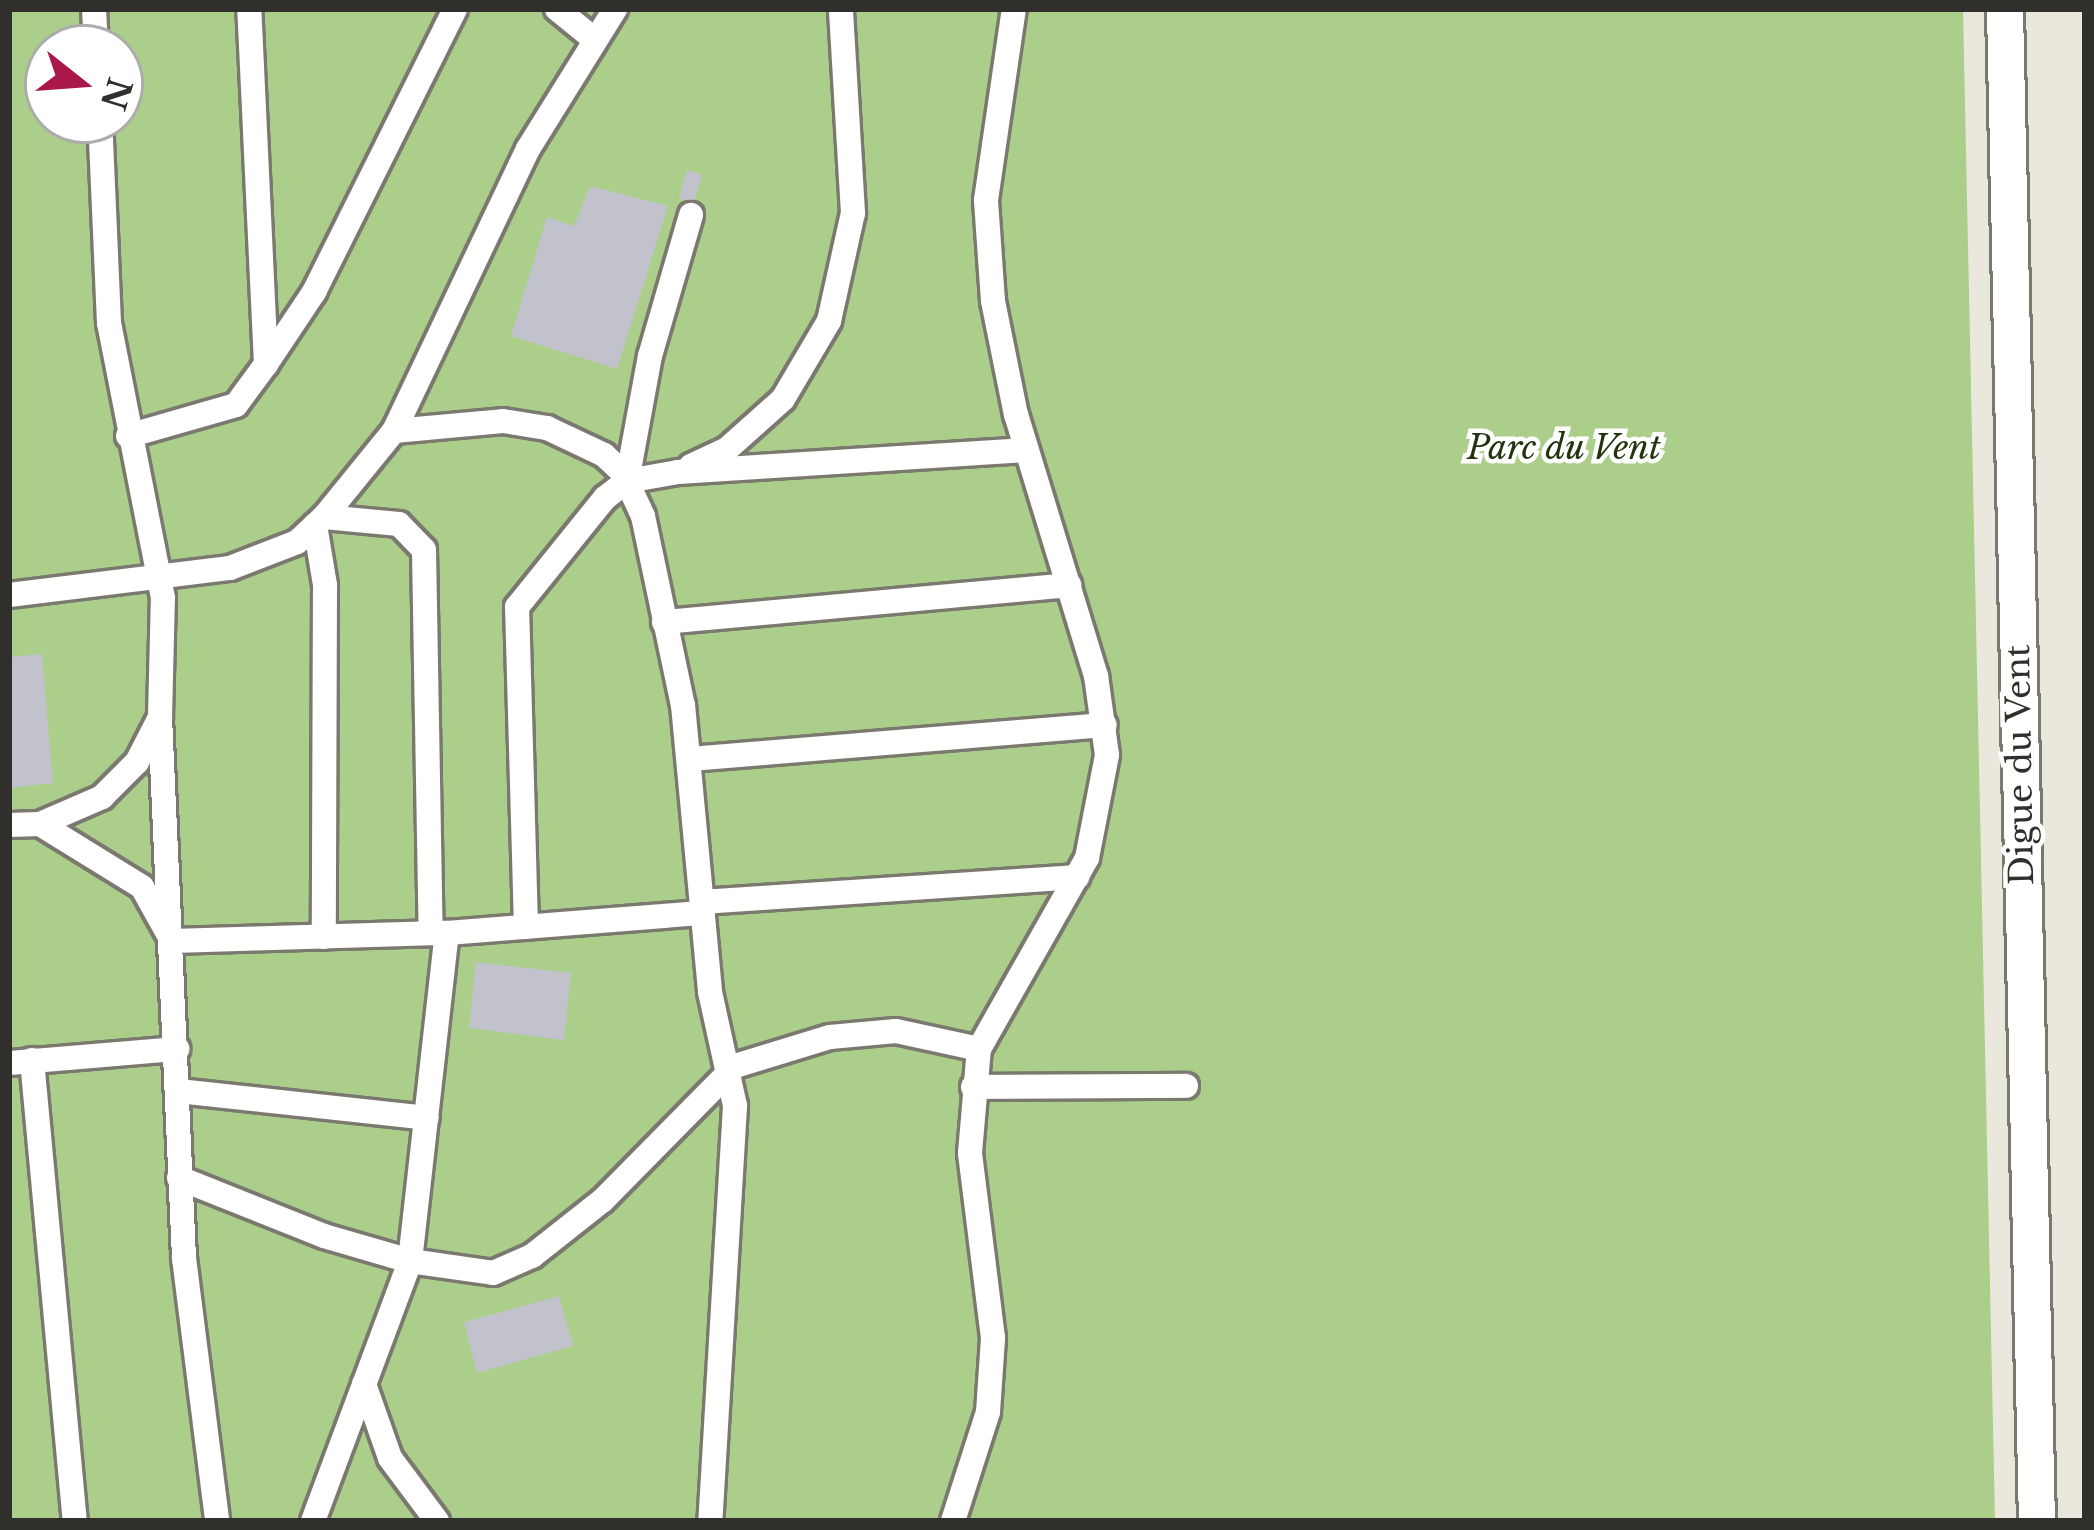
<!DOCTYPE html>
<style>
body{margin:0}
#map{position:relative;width:2094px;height:1530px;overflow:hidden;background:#eae8dd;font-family:"Libre Baskerville",serif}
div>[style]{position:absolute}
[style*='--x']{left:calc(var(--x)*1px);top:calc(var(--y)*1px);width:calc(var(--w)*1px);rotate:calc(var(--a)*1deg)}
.green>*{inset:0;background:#abce8a}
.building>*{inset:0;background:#c2c2cc}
.roads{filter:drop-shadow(3px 0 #7b796f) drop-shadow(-3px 0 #7b796f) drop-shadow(0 3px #7b796f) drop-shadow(0 -3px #7b796f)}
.service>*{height:24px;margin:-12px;padding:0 12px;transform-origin:12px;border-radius:12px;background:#fff}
.pedestrian>*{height:36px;margin:-18px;padding:0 18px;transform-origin:18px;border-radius:18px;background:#fff}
span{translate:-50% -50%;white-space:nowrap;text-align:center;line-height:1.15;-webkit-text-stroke:9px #fff;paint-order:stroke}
.park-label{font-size:33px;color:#22330e;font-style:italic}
.street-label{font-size:33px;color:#302f2b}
.frame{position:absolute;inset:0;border:12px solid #302f2b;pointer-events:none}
.north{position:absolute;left:24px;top:24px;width:120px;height:120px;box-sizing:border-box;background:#fff;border:3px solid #acacaa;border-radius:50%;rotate:107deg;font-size:33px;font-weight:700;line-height:48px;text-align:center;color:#302f2b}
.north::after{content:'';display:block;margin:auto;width:42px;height:54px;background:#aa174b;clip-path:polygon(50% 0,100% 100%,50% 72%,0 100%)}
</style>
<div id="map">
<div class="green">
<div style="clip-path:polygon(evenodd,9px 9px,1963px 9px,1995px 1521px,9px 1521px,9px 9px,48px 48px,120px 48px,120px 120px,48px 120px,48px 48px)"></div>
</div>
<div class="building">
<div style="clip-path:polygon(687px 170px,702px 175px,694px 203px,679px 198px)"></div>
<div style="clip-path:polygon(590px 186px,668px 206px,617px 369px,511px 336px,547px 217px,574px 226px)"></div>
<div style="clip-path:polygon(42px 654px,53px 783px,9px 788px,9px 657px)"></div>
<div style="clip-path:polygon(476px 962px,571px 973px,564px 1040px,469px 1028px)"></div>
<div style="clip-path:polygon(559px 1296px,573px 1346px,477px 1373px,464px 1322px)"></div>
</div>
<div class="roads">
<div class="service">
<div style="--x:94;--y:9;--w:39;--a:87"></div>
<div style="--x:557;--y:9;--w:49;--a:39.2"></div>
<div style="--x:266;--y:364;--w:87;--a:-56.3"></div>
<div style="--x:314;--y:292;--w:316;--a:-63.5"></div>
<div style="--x:394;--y:431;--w:109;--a:-5.2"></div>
<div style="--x:503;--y:421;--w:45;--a:9"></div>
<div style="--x:547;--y:428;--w:63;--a:25.3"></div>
<div style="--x:604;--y:455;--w:26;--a:43"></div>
<div style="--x:623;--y:473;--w:47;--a:65.1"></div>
<div style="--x:643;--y:516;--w:193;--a:78.1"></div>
<div style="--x:683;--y:705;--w:288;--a:84.6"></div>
<div style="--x:710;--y:992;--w:117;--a:77.6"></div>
<div style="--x:735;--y:1106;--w:416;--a:93.4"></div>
<div style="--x:128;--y:436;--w:112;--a:-16"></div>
<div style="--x:236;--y:405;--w:51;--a:-53.8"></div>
<div style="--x:266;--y:364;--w:355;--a:-92.7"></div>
<div style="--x:691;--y:466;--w:38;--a:-25"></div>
<div style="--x:726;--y:450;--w:76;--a:-41.8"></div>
<div style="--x:783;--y:399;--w:91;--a:-59.5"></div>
<div style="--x:829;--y:321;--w:111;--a:-77.5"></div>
<div style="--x:853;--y:213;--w:204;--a:-93.4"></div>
<div style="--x:627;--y:481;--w:127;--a:-79.6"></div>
<div style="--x:650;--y:356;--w:147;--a:-73.8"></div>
<div style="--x:324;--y:517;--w:75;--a:5.3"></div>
<div style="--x:399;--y:524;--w:36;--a:46"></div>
<div style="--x:424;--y:550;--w:383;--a:89"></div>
<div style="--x:315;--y:525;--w:61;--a:80.5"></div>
<div style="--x:325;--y:585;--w:352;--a:90.2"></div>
<div style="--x:9;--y:595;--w:223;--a:-7"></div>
<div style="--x:230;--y:568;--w:72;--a:-21.2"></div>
<div style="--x:297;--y:542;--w:37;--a:-43"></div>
<div style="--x:324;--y:517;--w:111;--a:-50.9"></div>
<div style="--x:394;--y:431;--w:312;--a:-64.6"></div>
<div style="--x:528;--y:149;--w:165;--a:-58.1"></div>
<div style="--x:664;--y:622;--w:407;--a:-5.2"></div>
<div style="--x:160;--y:717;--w:542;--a:87.46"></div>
<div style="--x:184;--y:1258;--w:265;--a:82.8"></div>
<div style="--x:690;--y:759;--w:416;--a:-4.7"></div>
<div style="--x:40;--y:824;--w:120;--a:31.7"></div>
<div style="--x:142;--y:887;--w:62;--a:60.9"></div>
<div style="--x:172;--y:941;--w:275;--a:-1.7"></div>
<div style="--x:447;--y:933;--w:257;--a:-4.5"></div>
<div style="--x:9;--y:825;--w:31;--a:-2"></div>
<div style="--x:40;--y:824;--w:68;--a:-23.5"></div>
<div style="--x:102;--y:797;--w:49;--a:-45"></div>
<div style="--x:137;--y:762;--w:51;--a:-62.9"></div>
<div style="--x:160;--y:717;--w:119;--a:-88.6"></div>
<div style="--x:163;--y:598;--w:280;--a:-101.1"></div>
<div style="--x:109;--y:323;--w:203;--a:-92.5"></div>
<div style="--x:702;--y:902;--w:376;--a:-3.8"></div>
<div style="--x:526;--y:927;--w:320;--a:-91.6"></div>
<div style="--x:517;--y:607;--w:140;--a:-51.1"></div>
<div style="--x:605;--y:498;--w:28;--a:-38"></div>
<div style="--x:627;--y:481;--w:52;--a:-10"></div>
<div style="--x:678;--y:472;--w:349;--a:-3.6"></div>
<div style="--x:32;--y:1060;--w:463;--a:84.7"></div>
<div style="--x:9;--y:1063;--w:169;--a:-4.8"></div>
<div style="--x:973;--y:1087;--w:213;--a:-0.3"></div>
<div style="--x:179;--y:1091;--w:249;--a:6.2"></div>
<div style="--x:179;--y:1178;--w:156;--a:21.8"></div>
<div style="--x:324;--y:1236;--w:90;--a:16.2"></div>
<div style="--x:410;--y:1261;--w:84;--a:8.2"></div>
<div style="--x:493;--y:1273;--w:43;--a:-23.6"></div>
<div style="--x:532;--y:1256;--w:90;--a:-38.3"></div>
<div style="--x:603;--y:1200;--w:188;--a:-45.4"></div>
<div style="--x:735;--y:1066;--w:99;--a:-17"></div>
<div style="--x:830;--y:1037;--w:66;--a:-5.2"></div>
<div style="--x:896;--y:1031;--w:85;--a:12.2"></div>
<div style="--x:364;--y:1384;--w:78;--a:70.6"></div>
<div style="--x:390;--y:1458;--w:79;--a:53.3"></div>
<div style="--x:313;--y:1521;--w:278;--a:-69.5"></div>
<div style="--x:410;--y:1261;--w:330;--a:-83.6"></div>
<div style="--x:953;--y:1521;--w:114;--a:-72.2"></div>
<div style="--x:988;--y:1412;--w:74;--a:-86.1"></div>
<div style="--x:993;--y:1338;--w:186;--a:-97.1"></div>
<div style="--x:970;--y:1153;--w:104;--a:-85.1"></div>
<div style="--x:979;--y:1049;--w:219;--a:-60.5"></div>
<div style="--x:1087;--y:858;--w:105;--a:-79"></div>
<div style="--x:1107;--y:755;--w:80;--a:-97.9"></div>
<div style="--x:1096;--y:676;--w:273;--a:-107"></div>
<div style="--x:1016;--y:415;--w:116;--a:-101.4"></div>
<div style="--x:993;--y:301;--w:101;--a:-94"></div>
<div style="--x:986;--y:200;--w:193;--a:-81.7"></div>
</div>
<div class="pedestrian">
<div style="--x:2005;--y:9;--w:1512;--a:88.79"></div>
</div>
</div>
<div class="park-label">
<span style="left:1564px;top:448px">Parc du Vent</span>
</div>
<div class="street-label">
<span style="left:2020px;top:765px;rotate:-91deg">Digue du Vent</span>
</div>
<div class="frame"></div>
<div class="north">N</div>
</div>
